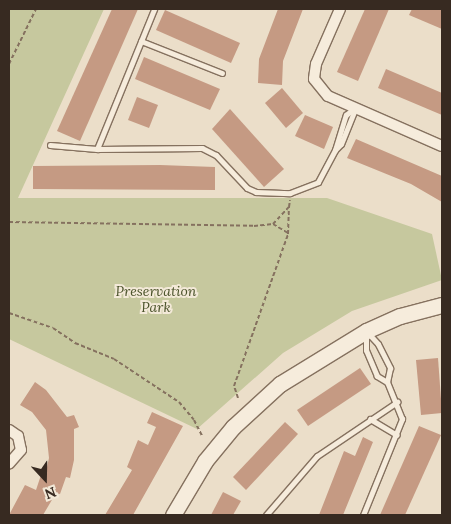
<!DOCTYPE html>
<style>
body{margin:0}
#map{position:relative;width:451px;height:524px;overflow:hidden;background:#ebdec9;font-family:Lora,serif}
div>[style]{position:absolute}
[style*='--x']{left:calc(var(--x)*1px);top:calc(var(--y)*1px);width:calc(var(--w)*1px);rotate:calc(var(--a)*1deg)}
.green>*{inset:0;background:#c6c89e}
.building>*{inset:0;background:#c59a83}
.path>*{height:2px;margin-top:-1px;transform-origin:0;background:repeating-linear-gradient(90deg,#85715f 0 4px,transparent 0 6.5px)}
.roads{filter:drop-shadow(1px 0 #85715f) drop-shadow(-1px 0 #85715f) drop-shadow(0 1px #85715f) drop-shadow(0 -1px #85715f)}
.service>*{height:5px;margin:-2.5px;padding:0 2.5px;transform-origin:2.5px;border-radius:2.5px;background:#f6ecdc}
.minor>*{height:10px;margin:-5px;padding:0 5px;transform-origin:5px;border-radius:5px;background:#f6ecdc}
.secondary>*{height:15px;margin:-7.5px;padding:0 7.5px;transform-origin:7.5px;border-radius:7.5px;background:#f6ecdc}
span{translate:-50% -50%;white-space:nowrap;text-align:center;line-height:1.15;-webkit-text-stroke:4px #f3e9d8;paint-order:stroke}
.park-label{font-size:14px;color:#4a522a;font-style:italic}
.frame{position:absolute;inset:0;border:10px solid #372a21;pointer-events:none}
.north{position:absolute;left:20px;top:454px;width:50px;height:50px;-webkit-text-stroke:4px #f3e9d8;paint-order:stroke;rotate:159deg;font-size:14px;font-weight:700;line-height:20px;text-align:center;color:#372a21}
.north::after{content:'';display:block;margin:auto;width:18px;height:22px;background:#372a21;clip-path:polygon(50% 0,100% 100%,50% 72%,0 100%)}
</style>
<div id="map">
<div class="green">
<div style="clip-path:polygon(9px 9px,104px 9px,18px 198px,327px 198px,432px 234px,442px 280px,352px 311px,283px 353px,197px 429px,9px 339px)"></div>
</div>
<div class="building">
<div style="clip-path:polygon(112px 9px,138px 9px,80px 141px,57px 131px)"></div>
<div style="clip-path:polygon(278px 9px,303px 9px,283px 61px,282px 85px,258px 83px,259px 59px)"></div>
<div style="clip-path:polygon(365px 9px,389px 9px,358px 81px,337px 72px)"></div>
<div style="clip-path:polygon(412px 9px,442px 9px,442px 29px,409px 15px)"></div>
<div style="clip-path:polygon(165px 10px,240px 43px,231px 63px,156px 30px)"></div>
<div style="clip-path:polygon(144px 57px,220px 89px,210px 110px,135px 79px)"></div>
<div style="clip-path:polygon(386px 69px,442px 93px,442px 115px,378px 88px)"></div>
<div style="clip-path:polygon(282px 88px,303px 113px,286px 128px,265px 103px)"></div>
<div style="clip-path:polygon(137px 97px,158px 105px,149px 128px,128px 120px)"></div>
<div style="clip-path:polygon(230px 109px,284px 169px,264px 187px,212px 129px)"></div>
<div style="clip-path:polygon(305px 115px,333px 127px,324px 149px,295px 136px)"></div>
<div style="clip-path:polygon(356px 139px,442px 176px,442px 202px,411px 184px,347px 158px)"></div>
<div style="clip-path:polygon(160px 165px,215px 167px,215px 190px,33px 189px,33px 166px)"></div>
<div style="clip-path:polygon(438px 358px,442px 413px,421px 415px,416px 360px)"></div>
<div style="clip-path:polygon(360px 368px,371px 384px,308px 426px,297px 410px)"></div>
<div style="clip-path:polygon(35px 382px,46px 390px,67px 417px,74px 415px,79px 427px,74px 429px,74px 460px,70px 478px,66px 477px,60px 494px,56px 493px,43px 515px,9px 515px,25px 485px,36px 490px,41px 475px,45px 476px,49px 458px,46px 430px,32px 412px,20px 405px)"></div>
<div style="clip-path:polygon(152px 412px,183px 426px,133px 515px,105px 515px,132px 470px,127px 467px,138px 440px,148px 445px,156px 427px,147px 423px)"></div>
<div style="clip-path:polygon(285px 422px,298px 434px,246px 490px,233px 477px)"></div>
<div style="clip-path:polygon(419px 426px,441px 435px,437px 444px,405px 515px,380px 515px)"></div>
<div style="clip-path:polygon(363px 437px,373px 442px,343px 515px,319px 515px,344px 451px,355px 456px)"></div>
<div style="clip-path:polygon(223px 492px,241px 501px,233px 515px,211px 515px)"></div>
</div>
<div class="path">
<div style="--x:9;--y:64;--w:61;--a:-63.9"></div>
<div style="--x:9;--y:222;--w:245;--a:0.9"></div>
<div style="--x:254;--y:226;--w:19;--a:-6"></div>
<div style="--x:273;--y:224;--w:23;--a:-47"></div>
<div style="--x:289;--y:207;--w:7;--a:-82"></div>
<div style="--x:273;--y:224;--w:17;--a:31"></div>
<div style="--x:9;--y:313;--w:46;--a:18.8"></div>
<div style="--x:53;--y:328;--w:27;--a:34"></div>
<div style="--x:75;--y:343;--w:42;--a:22.3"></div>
<div style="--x:114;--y:359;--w:78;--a:33.5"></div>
<div style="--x:179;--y:402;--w:23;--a:50"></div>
<div style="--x:194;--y:420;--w:18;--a:63"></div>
<div style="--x:238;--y:398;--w:13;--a:-108"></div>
<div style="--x:234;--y:386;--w:161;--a:-70.4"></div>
<div style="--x:288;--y:234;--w:27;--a:-88"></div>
</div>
<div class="roads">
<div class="service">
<div style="--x:141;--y:41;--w:87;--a:21.6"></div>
<div style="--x:50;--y:145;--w:47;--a:4.9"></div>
<div style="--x:97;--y:149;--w:105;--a:-0.5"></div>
<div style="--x:202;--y:148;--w:16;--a:27"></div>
<div style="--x:216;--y:155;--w:45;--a:46.8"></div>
<div style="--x:247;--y:188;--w:10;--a:24"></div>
<div style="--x:256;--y:192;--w:34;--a:2"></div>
<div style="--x:290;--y:193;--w:30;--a:-21"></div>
<div style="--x:318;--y:182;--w:36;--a:-62"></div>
<div style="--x:335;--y:150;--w:37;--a:-73"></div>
<div style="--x:346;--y:115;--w:11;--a:-41"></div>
<div style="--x:97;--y:149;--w:151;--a:-67.8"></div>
<div style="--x:335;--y:150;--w:8;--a:-45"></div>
<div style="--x:341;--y:144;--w:40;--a:-68"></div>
<div style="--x:367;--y:332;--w:16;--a:47"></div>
<div style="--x:378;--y:344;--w:27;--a:63"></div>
<div style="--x:390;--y:368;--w:14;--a:102"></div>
<div style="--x:370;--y:419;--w:31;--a:31"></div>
<div style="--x:266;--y:515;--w:78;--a:-49.2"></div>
<div style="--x:317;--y:456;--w:97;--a:-34"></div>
<div style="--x:363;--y:515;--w:104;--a:-67.9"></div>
<div style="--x:402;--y:419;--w:40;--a:-112"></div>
<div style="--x:387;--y:382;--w:12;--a:-149"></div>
<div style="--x:377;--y:376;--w:28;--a:-113"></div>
<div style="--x:366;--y:350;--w:16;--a:-90"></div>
</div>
<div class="minor">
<div style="--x:340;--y:9;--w:60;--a:113.6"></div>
<div style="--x:316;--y:64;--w:15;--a:98"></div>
<div style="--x:314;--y:79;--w:22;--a:51"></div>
<div style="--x:328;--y:96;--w:124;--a:23.7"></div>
<div style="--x:9;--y:430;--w:11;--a:34"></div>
<div style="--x:18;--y:436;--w:14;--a:78"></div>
<div style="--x:21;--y:450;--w:18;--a:131"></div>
</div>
<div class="secondary">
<div style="--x:173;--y:515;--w:63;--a:-59.3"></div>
<div style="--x:205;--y:461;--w:44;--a:-50.5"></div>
<div style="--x:233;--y:427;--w:64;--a:-42.5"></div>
<div style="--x:280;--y:384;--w:101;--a:-31.6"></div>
<div style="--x:366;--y:331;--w:37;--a:-24"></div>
<div style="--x:400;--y:316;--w:43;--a:-14.7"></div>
</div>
</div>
<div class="park-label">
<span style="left:156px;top:299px">Preservation<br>Park</span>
</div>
<div class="frame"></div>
<div class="north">N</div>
</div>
